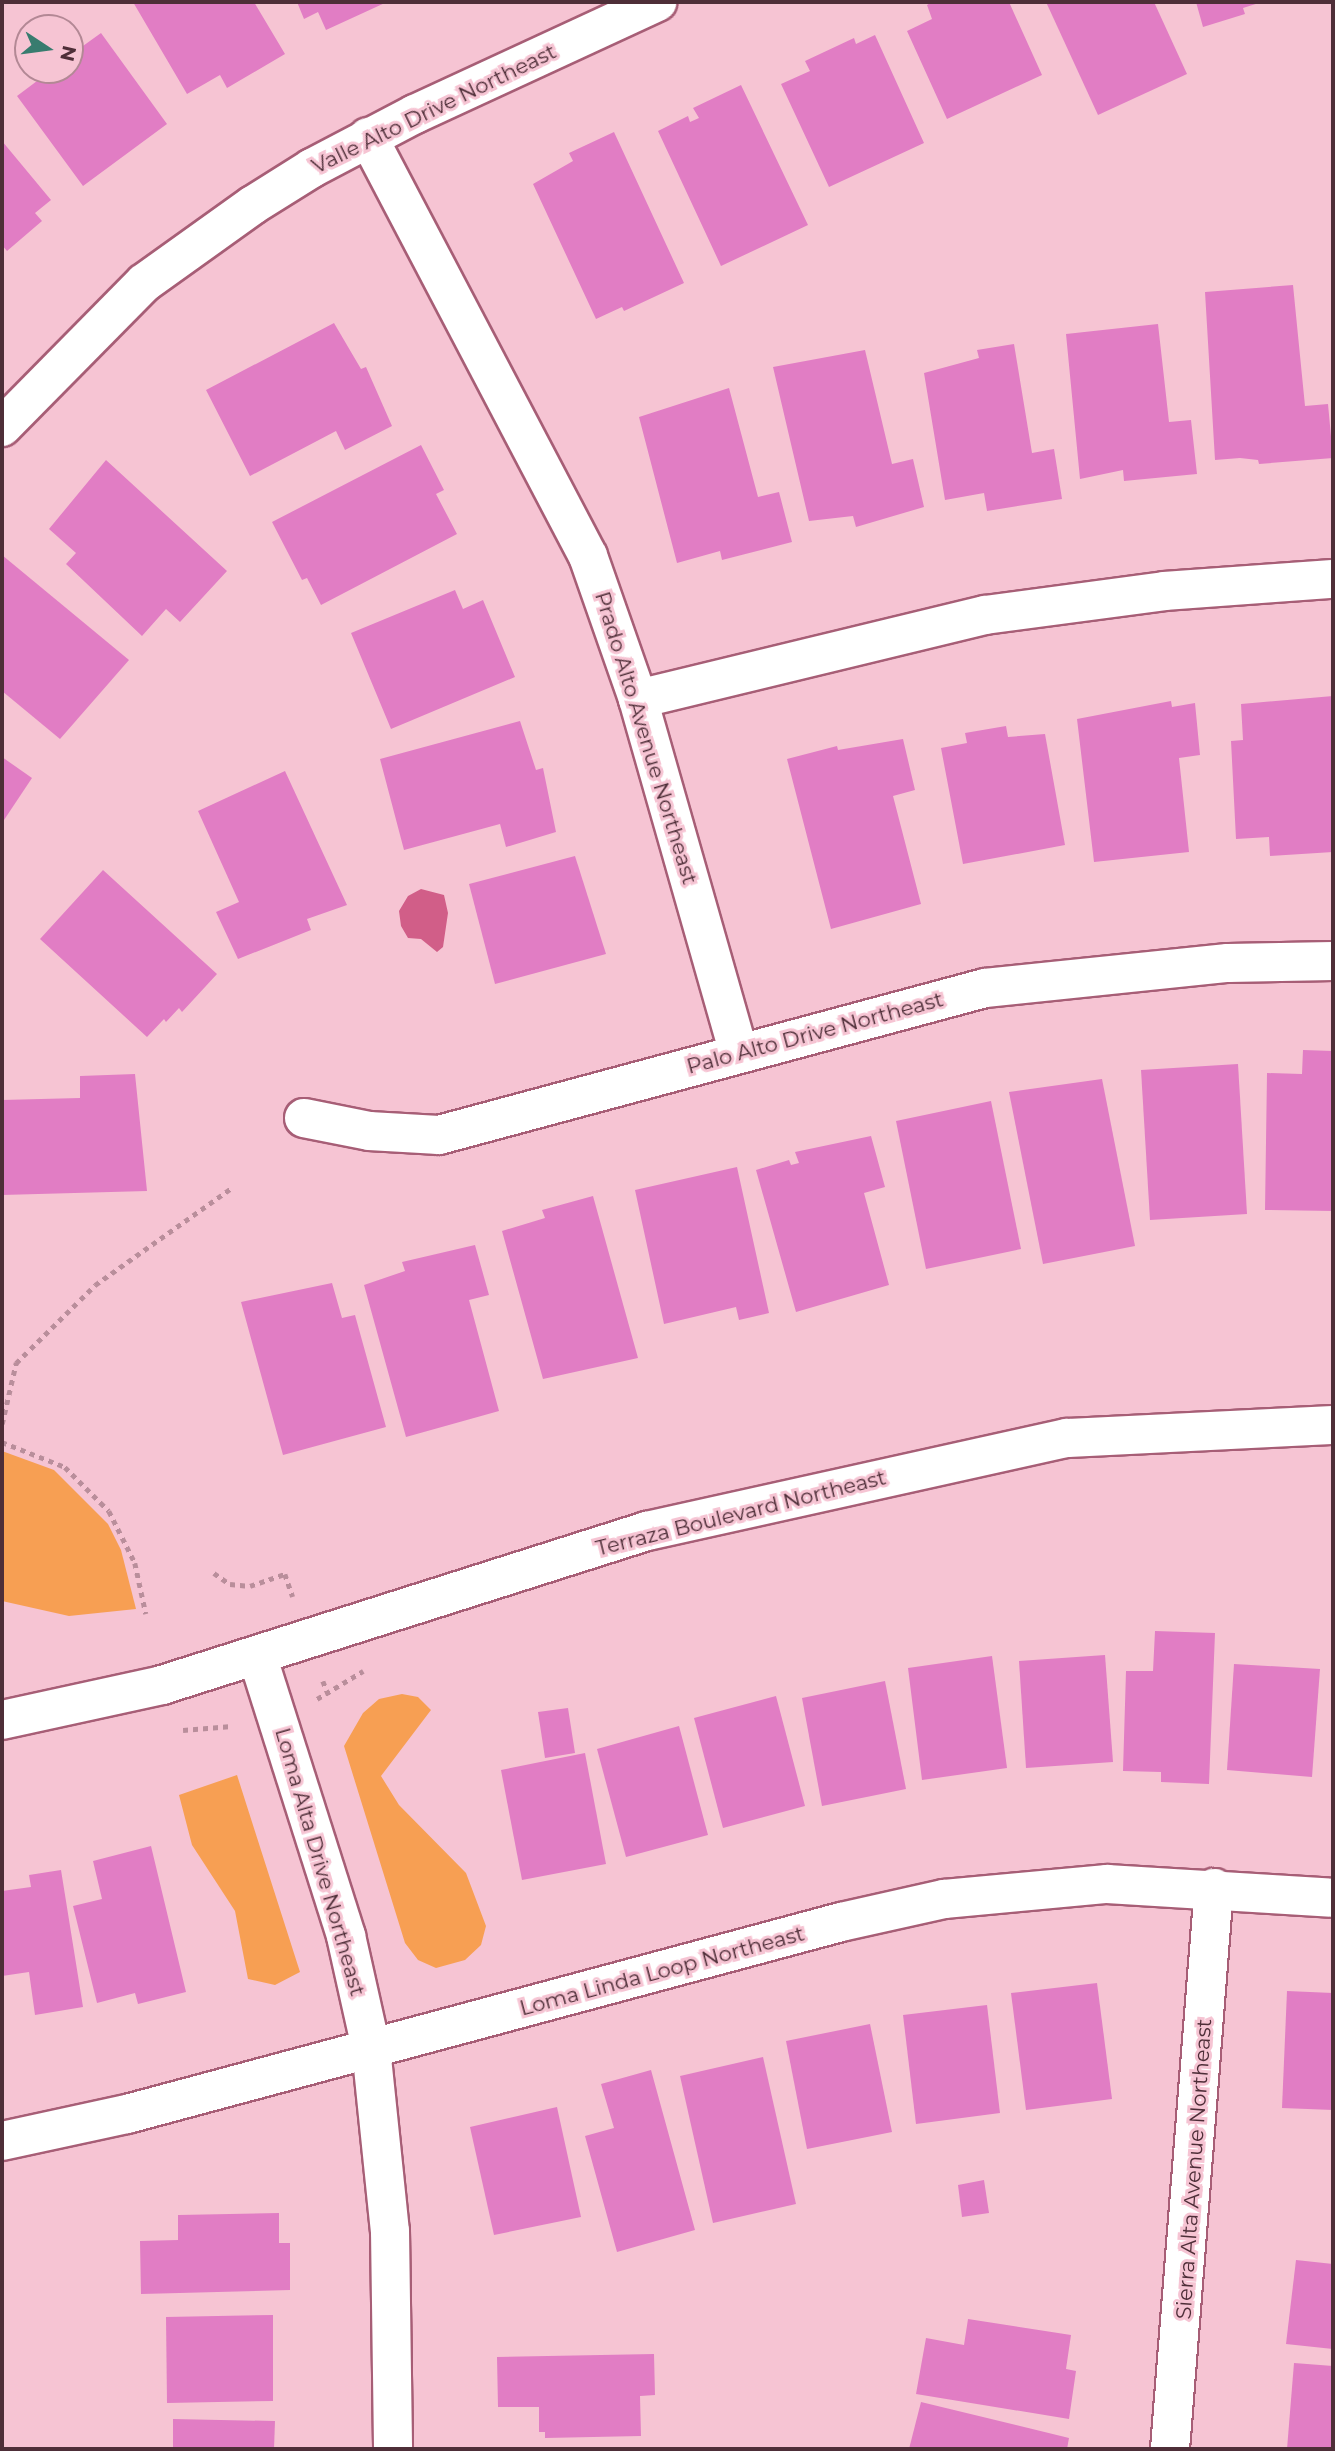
<!DOCTYPE html>
<style>
body{margin:0}
#map{position:relative;width:1335px;height:2451px;overflow:hidden;background:#f6c4d3;font-family:Montserrat,sans-serif}
div>[style]{position:absolute}
[style*='--x']{left:calc(var(--x)*1px);top:calc(var(--y)*1px);width:calc(var(--w)*1px);rotate:calc(var(--a)*1deg)}
.green>*{inset:0;background:#f79f53}
.water>*{inset:0;background:#d15e88}
.building>*{inset:0;background:#e17dc4}
.path>*{height:4.5px;margin-top:-2.25px;transform-origin:0;background:repeating-linear-gradient(90deg,#b98e9b 0 5px,transparent 0 10px)}
.roads{filter:drop-shadow(2px 0 #a75e76) drop-shadow(-2px 0 #a75e76) drop-shadow(0 2px #a75e76) drop-shadow(0 -2px #a75e76)}
.minor>*{height:38px;margin:-19px;padding:0 19px;transform-origin:19px;border-radius:19px;background:#fff}
.tertiary>*{height:38px;margin:-19px;padding:0 19px;transform-origin:19px;border-radius:19px;background:#fff}
span{translate:-50% -50%;white-space:nowrap;text-align:center;line-height:1.15;-webkit-text-stroke:6px #f6c4d3;paint-order:stroke}
.street-label{font-size:21px;color:#4e2e38}
.frame{position:absolute;inset:0;border:4px solid #4e2e38;pointer-events:none}
.north{position:absolute;left:14px;top:14px;width:70px;height:70px;box-sizing:border-box;background:#f6c4d3;border:2px solid #b38895;border-radius:50%;rotate:103deg;font-size:19px;font-weight:700;line-height:28px;text-align:center;color:#4e2e38}
.north::after{content:'';display:block;margin:auto;width:24px;height:32px;background:#387c6f;clip-path:polygon(50% 0,100% 100%,50% 72%,0 100%)}
</style>
<div id="map">
<div class="green">
<div style="clip-path:polygon(2px 1451px,54px 1470px,108px 1524px,121px 1550px,136px 1609px,69px 1616px,2px 1601px)"></div>
<div style="clip-path:polygon(402px 1694px,418px 1697px,431px 1710px,381px 1776px,399px 1805px,466px 1873px,486px 1926px,481px 1945px,465px 1960px,436px 1968px,418px 1960px,405px 1943px,344px 1746px,363px 1713px,379px 1699px)"></div>
<div style="clip-path:polygon(237px 1775px,300px 1972px,275px 1985px,248px 1979px,235px 1911px,192px 1845px,179px 1795px)"></div>
</div>
<div class="water">
<div style="clip-path:polygon(421px 889px,444px 895px,448px 913px,443px 947px,437px 952px,421px 939px,408px 938px,401px 926px,399px 911px,408px 896px)"></div>
</div>
<div class="building">
<div style="clip-path:polygon(133px 2px,254px 2px,285px 54px,227px 88px,220px 75px,187px 94px)"></div>
<div style="clip-path:polygon(297px 2px,387px 2px,326px 30px,318px 12px,304px 19px)"></div>
<div style="clip-path:polygon(932px 2px,1009px 2px,1042px 75px,947px 119px,907px 31px,932px 19px,927px 5px)"></div>
<div style="clip-path:polygon(1046px 2px,1154px 2px,1187px 74px,1098px 115px)"></div>
<div style="clip-path:polygon(1196px 2px,1262px 2px,1243px 8px,1245px 14px,1203px 27px)"></div>
<div style="clip-path:polygon(101px 33px,167px 124px,83px 186px,17px 96px,45px 75px,41px 70px,70px 70px,70px 43px,76px 51px)"></div>
<div style="clip-path:polygon(875px 35px,924px 143px,829px 187px,781px 84px,810px 71px,805px 61px,854px 38px,856px 44px)"></div>
<div style="clip-path:polygon(741px 85px,808px 225px,721px 266px,658px 131px,688px 116px,690px 122px,699px 118px,693px 108px)"></div>
<div style="clip-path:polygon(614px 132px,684px 283px,624px 311px,622px 307px,596px 319px,533px 184px,573px 161px,569px 153px)"></div>
<div style="clip-path:polygon(2px 141px,51px 200px,35px 213px,42px 221px,7px 251px,2px 245px)"></div>
<div style="clip-path:polygon(1293px 285px,1305px 406px,1328px 404px,1333px 458px,1259px 464px,1258px 460px,1240px 458px,1215px 460px,1205px 292px)"></div>
<div style="clip-path:polygon(334px 323px,361px 369px,366px 367px,392px 426px,345px 450px,336px 431px,250px 476px,206px 390px)"></div>
<div style="clip-path:polygon(1158px 324px,1169px 422px,1191px 420px,1197px 474px,1124px 481px,1123px 470px,1080px 479px,1066px 334px)"></div>
<div style="clip-path:polygon(1014px 344px,1032px 453px,1054px 449px,1062px 499px,987px 511px,984px 493px,945px 500px,924px 373px,979px 358px,977px 350px)"></div>
<div style="clip-path:polygon(865px 350px,892px 464px,913px 459px,924px 507px,856px 527px,853px 516px,809px 521px,773px 367px)"></div>
<div style="clip-path:polygon(729px 388px,758px 497px,779px 492px,792px 542px,722px 560px,720px 551px,677px 563px,639px 417px)"></div>
<div style="clip-path:polygon(421px 445px,444px 490px,436px 494px,457px 534px,321px 605px,307px 578px,302px 580px,272px 522px)"></div>
<div style="clip-path:polygon(106px 460px,227px 571px,180px 622px,166px 609px,142px 636px,66px 564px,76px 553px,49px 529px)"></div>
<div style="clip-path:polygon(2px 555px,129px 660px,60px 739px,2px 691px)"></div>
<div style="clip-path:polygon(455px 590px,463px 609px,483px 600px,515px 677px,391px 729px,351px 633px)"></div>
<div style="clip-path:polygon(1333px 696px,1333px 852px,1270px 856px,1269px 837px,1236px 839px,1231px 741px,1243px 740px,1241px 704px)"></div>
<div style="clip-path:polygon(1171px 701px,1172px 707px,1195px 703px,1200px 755px,1179px 758px,1189px 852px,1094px 862px,1077px 719px)"></div>
<div style="clip-path:polygon(520px 721px,536px 770px,543px 768px,556px 832px,506px 847px,500px 824px,404px 850px,380px 759px)"></div>
<div style="clip-path:polygon(1006px 726px,1008px 737px,1045px 734px,1065px 845px,963px 864px,941px 748px,967px 743px,965px 733px)"></div>
<div style="clip-path:polygon(903px 739px,915px 790px,893px 796px,921px 904px,831px 929px,787px 759px,837px 746px,838px 750px)"></div>
<div style="clip-path:polygon(2px 757px,32px 778px,2px 823px)"></div>
<div style="clip-path:polygon(285px 771px,347px 905px,307px 919px,311px 930px,238px 959px,216px 912px,239px 902px,198px 811px)"></div>
<div style="clip-path:polygon(575px 856px,606px 954px,495px 984px,469px 884px)"></div>
<div style="clip-path:polygon(103px 870px,217px 974px,182px 1012px,179px 1008px,166px 1022px,164px 1019px,147px 1037px,40px 939px)"></div>
<div style="clip-path:polygon(1303px 1050px,1333px 1051px,1333px 1211px,1265px 1210px,1267px 1073px,1302px 1074px)"></div>
<div style="clip-path:polygon(1238px 1064px,1247px 1214px,1150px 1220px,1141px 1070px)"></div>
<div style="clip-path:polygon(135px 1074px,147px 1191px,2px 1195px,2px 1100px,80px 1098px,80px 1076px)"></div>
<div style="clip-path:polygon(1102px 1079px,1135px 1246px,1043px 1264px,1009px 1092px)"></div>
<div style="clip-path:polygon(991px 1101px,1021px 1249px,926px 1269px,896px 1121px)"></div>
<div style="clip-path:polygon(871px 1136px,885px 1187px,864px 1193px,889px 1285px,796px 1312px,756px 1170px,789px 1160px,791px 1165px,799px 1163px,795px 1152px)"></div>
<div style="clip-path:polygon(737px 1167px,769px 1313px,739px 1320px,736px 1307px,664px 1324px,635px 1190px)"></div>
<div style="clip-path:polygon(593px 1196px,638px 1358px,543px 1379px,502px 1231px,545px 1218px,542px 1210px)"></div>
<div style="clip-path:polygon(475px 1245px,489px 1295px,469px 1300px,499px 1411px,406px 1437px,364px 1285px,405px 1271px,402px 1262px)"></div>
<div style="clip-path:polygon(332px 1283px,342px 1318px,355px 1315px,386px 1427px,283px 1455px,241px 1302px)"></div>
<div style="clip-path:polygon(1155px 1631px,1215px 1633px,1209px 1784px,1161px 1782px,1161px 1772px,1123px 1771px,1126px 1671px,1153px 1671px)"></div>
<div style="clip-path:polygon(1105px 1655px,1113px 1762px,1026px 1768px,1019px 1661px)"></div>
<div style="clip-path:polygon(992px 1656px,1007px 1768px,922px 1780px,908px 1668px)"></div>
<div style="clip-path:polygon(1234px 1664px,1320px 1669px,1312px 1777px,1227px 1770px)"></div>
<div style="clip-path:polygon(885px 1681px,906px 1789px,822px 1806px,802px 1698px)"></div>
<div style="clip-path:polygon(776px 1696px,805px 1806px,723px 1828px,694px 1718px)"></div>
<div style="clip-path:polygon(568px 1708px,575px 1753px,545px 1758px,538px 1712px)"></div>
<div style="clip-path:polygon(679px 1726px,708px 1835px,626px 1857px,597px 1749px)"></div>
<div style="clip-path:polygon(585px 1753px,606px 1864px,522px 1880px,501px 1770px)"></div>
<div style="clip-path:polygon(151px 1846px,186px 1992px,138px 2004px,135px 1993px,97px 2003px,73px 1906px,102px 1899px,93px 1861px)"></div>
<div style="clip-path:polygon(61px 1870px,83px 2007px,35px 2015px,29px 1972px,2px 1976px,2px 1891px,31px 1887px,29px 1875px)"></div>
<div style="clip-path:polygon(1097px 1983px,1112px 2099px,1026px 2110px,1011px 1993px)"></div>
<div style="clip-path:polygon(1287px 1991px,1333px 1993px,1333px 2110px,1282px 2108px)"></div>
<div style="clip-path:polygon(987px 2005px,1000px 2113px,916px 2124px,903px 2015px)"></div>
<div style="clip-path:polygon(870px 2024px,892px 2132px,807px 2149px,786px 2041px)"></div>
<div style="clip-path:polygon(763px 2057px,796px 2204px,713px 2223px,680px 2076px)"></div>
<div style="clip-path:polygon(651px 2070px,695px 2230px,617px 2252px,585px 2136px,614px 2128px,601px 2084px)"></div>
<div style="clip-path:polygon(557px 2107px,581px 2217px,494px 2235px,470px 2127px)"></div>
<div style="clip-path:polygon(984px 2180px,989px 2213px,962px 2217px,958px 2185px)"></div>
<div style="clip-path:polygon(279px 2213px,279px 2243px,290px 2243px,290px 2290px,141px 2294px,140px 2241px,178px 2240px,178px 2215px)"></div>
<div style="clip-path:polygon(1296px 2260px,1333px 2264px,1333px 2349px,1286px 2344px)"></div>
<div style="clip-path:polygon(273px 2315px,273px 2401px,167px 2403px,166px 2317px)"></div>
<div style="clip-path:polygon(968px 2319px,1071px 2335px,1066px 2369px,1076px 2371px,1069px 2419px,916px 2394px,926px 2338px,964px 2345px)"></div>
<div style="clip-path:polygon(654px 2354px,655px 2395px,640px 2396px,641px 2436px,545px 2438px,545px 2432px,539px 2432px,539px 2407px,498px 2407px,497px 2357px)"></div>
<div style="clip-path:polygon(1294px 2363px,1333px 2366px,1333px 2449px,1287px 2449px)"></div>
<div style="clip-path:polygon(921px 2402px,1069px 2438px,1067px 2449px,909px 2449px)"></div>
<div style="clip-path:polygon(173px 2419px,275px 2421px,274px 2449px,173px 2449px)"></div>
</div>
<div class="path">
<div style="--x:2;--y:1424;--w:63;--a:-77.1"></div>
<div style="--x:16;--y:1363;--w:111;--a:-44.6"></div>
<div style="--x:95;--y:1285;--w:166;--a:-35.4"></div>
<div style="--x:2;--y:1442;--w:68;--a:21.6"></div>
<div style="--x:65;--y:1467;--w:62;--a:45"></div>
<div style="--x:109;--y:1511;--w:58;--a:63.4"></div>
<div style="--x:135;--y:1563;--w:52;--a:77.8"></div>
<div style="--x:214;--y:1573;--w:19;--a:35"></div>
<div style="--x:230;--y:1584;--w:20;--a:6"></div>
<div style="--x:250;--y:1586;--w:37;--a:-19"></div>
<div style="--x:285;--y:1574;--w:24;--a:71"></div>
<div style="--x:323;--y:1681;--w:16;--a:68"></div>
<div style="--x:317;--y:1699;--w:54;--a:-31.3"></div>
<div style="--x:183;--y:1730;--w:49;--a:-4.7"></div>
</div>
<div class="roads">
<div class="minor">
<div style="--x:368;--y:137;--w:473;--a:62.3"></div>
<div style="--x:588;--y:556;--w:151;--a:70.7"></div>
<div style="--x:638;--y:699;--w:368;--a:74.1"></div>
<div style="--x:2;--y:427;--w:202;--a:-45.4"></div>
<div style="--x:144;--y:283;--w:134;--a:-35.6"></div>
<div style="--x:253;--y:205;--w:70;--a:-32.1"></div>
<div style="--x:312;--y:168;--w:116;--a:-27.7"></div>
<div style="--x:415;--y:114;--w:267;--a:-24.8"></div>
<div style="--x:638;--y:699;--w:357;--a:-13.6"></div>
<div style="--x:985;--y:615;--w:181;--a:-7.6"></div>
<div style="--x:1164;--y:591;--w:169;--a:-4.1"></div>
<div style="--x:304;--y:1118;--w:66;--a:11.3"></div>
<div style="--x:369;--y:1131;--w:70;--a:3.3"></div>
<div style="--x:439;--y:1135;--w:565;--a:-15.07"></div>
<div style="--x:985;--y:988;--w:244;--a:-5.9"></div>
<div style="--x:1228;--y:963;--w:105;--a:-1.1"></div>
<div style="--x:257;--y:1655;--w:295;--a:72.4"></div>
<div style="--x:346;--y:1936;--w:115;--a:77.4"></div>
<div style="--x:371;--y:2048;--w:184;--a:84.1"></div>
<div style="--x:390;--y:2231;--w:218;--a:89.2"></div>
<div style="--x:2;--y:2141;--w:128;--a:-12.2"></div>
<div style="--x:127;--y:2114;--w:739;--a:-15.05"></div>
<div style="--x:841;--y:1922;--w:106;--a:-12.6"></div>
<div style="--x:944;--y:1899;--w:164;--a:-5.3"></div>
<div style="--x:1107;--y:1884;--w:226;--a:3.5"></div>
<div style="--x:1170;--y:2449;--w:563;--a:-85.52"></div>
</div>
<div class="tertiary">
<div style="--x:2;--y:1720;--w:164;--a:-12.3"></div>
<div style="--x:162;--y:1685;--w:509;--a:-17.62"></div>
<div style="--x:647;--y:1531;--w:430;--a:-12.5"></div>
<div style="--x:1067;--y:1438;--w:266;--a:-2.8"></div>
</div>
</div>
<div class="street-label">
<span style="left:434px;top:109px;rotate:-26deg">Valle Alto Drive Northeast</span>
<span style="left:646px;top:738px;rotate:73deg">Prado Alto Avenue Northeast</span>
<span style="left:815px;top:1033px;rotate:-15deg">Palo Alto Drive Northeast</span>
<span style="left:741px;top:1513px;rotate:-14deg">Terraza Boulevard Northeast</span>
<span style="left:320px;top:1862px;rotate:74deg">Loma Alta Drive Northeast</span>
<span style="left:662px;top:1971px;rotate:-15deg">Loma Linda Loop Northeast</span>
<span style="left:1194px;top:2169px;rotate:-86deg">Sierra Alta Avenue Northeast</span>
</div>
<div class="frame"></div>
<div class="north">N</div>
</div>
